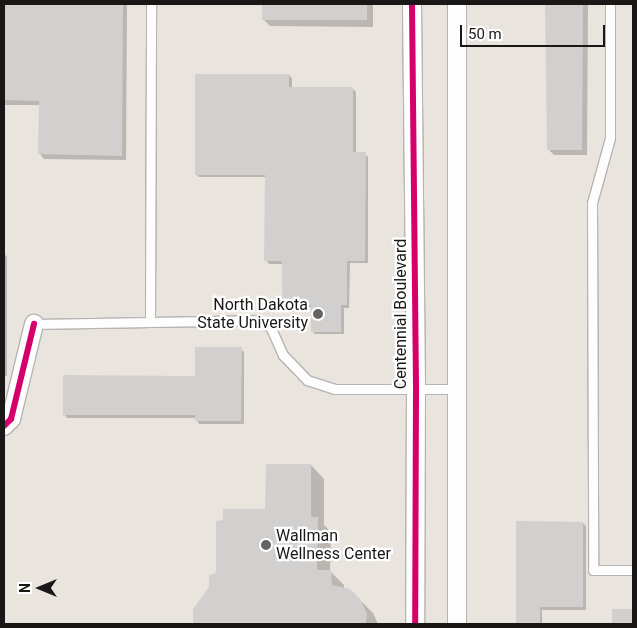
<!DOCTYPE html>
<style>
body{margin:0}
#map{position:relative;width:637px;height:628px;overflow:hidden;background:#f5f2f0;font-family:Roboto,sans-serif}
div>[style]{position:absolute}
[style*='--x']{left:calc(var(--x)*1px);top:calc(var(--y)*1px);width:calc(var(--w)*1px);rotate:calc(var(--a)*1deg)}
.built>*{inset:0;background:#eae4de}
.shadow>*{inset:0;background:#0003}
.building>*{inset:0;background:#d2d0cf}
.roads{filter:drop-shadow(1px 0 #b6b3b2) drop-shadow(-1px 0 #b6b3b2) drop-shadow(0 1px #b6b3b2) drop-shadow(0 -1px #b6b3b2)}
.lane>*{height:9px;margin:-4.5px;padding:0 4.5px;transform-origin:4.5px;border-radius:4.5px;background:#fefdfd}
.street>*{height:18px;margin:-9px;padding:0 9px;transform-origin:9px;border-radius:9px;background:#fefdfd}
.cycleway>*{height:6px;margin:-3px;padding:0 3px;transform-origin:3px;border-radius:3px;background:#d6006c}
.dots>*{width:14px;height:14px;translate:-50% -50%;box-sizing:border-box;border:2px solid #fff;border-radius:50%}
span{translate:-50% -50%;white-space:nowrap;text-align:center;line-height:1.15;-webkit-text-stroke:4.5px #fff;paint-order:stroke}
.poi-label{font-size:16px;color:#191817}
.right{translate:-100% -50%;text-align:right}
.left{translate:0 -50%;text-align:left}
.street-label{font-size:16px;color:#191817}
.frame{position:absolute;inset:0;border:5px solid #191817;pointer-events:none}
.north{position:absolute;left:15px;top:563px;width:50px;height:50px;-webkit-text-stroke:4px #fff;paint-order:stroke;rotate:270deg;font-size:14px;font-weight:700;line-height:20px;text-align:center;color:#191817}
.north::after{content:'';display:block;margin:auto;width:18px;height:22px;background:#191817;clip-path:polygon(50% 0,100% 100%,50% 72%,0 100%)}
.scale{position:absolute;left:460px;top:25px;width:145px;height:22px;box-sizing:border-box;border:2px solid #191817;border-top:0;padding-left:6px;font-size:15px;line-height:18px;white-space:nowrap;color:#191817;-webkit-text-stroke:4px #fff;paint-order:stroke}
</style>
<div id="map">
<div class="built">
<div style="clip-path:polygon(4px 4px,633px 4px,633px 624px,4px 624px)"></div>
</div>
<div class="shadow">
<div style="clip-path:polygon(4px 4px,127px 4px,126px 160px,44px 159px,40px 154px,40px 105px,4px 105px)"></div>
<div style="clip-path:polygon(263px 4px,373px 4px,373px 27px,270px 26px,263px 19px)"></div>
<div style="clip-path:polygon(546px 4px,588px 4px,587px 155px,554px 155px,548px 149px)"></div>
<div style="clip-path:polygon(289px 75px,292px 78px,292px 88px,352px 88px,356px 92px,356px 154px,365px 154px,368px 157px,368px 263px,350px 263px,349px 308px,344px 308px,344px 334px,315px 334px,312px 331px,312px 307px,286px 307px,283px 304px,284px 264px,269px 264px,266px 260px,266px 177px,199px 177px,196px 174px)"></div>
<div style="clip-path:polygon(4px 253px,7px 257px,7px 376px,4px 376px)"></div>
<div style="clip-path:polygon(241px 349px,244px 352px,244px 424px,199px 424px,196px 418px,67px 418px,64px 414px,196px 377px)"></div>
<div style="clip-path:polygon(311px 465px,324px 479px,324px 525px,331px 532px,330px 571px,344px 585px,344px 589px,350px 590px,373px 613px,378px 624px,195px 624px,195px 609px,211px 587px,217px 574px,266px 510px)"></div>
<div style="clip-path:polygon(517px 522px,583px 523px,586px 526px,586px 610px,542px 610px,542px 624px,517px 624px)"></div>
</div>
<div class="building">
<div style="clip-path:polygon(4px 4px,123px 4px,122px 156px,38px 154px,39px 101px,4px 100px)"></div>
<div style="clip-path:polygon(262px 4px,367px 4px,367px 20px,262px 20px)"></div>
<div style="clip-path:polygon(545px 4px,583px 4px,582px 150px,547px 150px)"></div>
<div style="clip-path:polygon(195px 74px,289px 74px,289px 87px,353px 87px,353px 152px,366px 152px,365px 261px,347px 261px,347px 305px,341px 305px,341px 332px,311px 332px,311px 305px,282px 305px,282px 261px,264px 261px,265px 175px,195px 175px)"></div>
<div style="clip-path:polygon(195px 347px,242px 347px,241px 421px,195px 421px,195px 415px,63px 415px,63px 375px,195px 376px)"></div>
<div style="clip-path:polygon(266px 464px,311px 464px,311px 517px,318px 517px,317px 570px,331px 570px,332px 585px,350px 589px,360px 599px,367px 613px,366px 624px,193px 624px,193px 609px,209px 587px,209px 575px,216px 573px,216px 521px,223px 520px,223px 509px,265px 509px)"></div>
<div style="clip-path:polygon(516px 521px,583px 522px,583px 607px,540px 607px,540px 624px,516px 624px)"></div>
<div style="clip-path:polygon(612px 609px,633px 609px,633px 624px,612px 624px)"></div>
</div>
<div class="roads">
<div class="lane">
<div style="--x:610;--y:4;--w:134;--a:90"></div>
<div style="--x:610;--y:138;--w:67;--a:105.5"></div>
<div style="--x:592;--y:203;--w:367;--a:89.8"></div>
<div style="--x:593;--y:570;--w:40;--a:0"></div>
<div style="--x:150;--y:322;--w:318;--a:-89.8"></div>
<div style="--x:34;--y:324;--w:220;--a:-1"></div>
<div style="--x:254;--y:320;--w:17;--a:21"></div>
<div style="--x:270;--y:326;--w:32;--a:66"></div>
<div style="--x:283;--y:355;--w:35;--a:46"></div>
<div style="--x:307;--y:380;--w:28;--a:18"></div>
<div style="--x:334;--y:389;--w:125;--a:0"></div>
</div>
<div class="street">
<div style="--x:412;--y:4;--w:385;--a:89.4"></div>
<div style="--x:416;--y:389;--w:235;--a:90.2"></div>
<div style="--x:4;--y:426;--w:10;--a:-45"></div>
<div style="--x:11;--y:419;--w:98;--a:-76.4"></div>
<div style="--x:457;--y:624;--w:620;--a:-90"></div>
</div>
</div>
<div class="cycleway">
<div style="--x:412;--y:4;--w:385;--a:89.4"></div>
<div style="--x:416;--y:389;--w:235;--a:90.2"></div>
<div style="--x:4;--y:426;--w:10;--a:-45"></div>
<div style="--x:11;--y:419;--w:98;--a:-76.4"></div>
</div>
<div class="dots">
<div style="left:318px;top:314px;background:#666463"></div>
<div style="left:266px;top:545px;background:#666463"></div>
</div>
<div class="poi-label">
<span class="right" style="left:308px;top:314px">North Dakota<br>State University</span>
<span class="left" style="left:276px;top:545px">Wallman<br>Wellness Center</span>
</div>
<div class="street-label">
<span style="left:401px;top:314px;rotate:-90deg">Centennial Boulevard</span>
</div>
<div class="frame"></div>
<div class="north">N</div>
<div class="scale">50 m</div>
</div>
